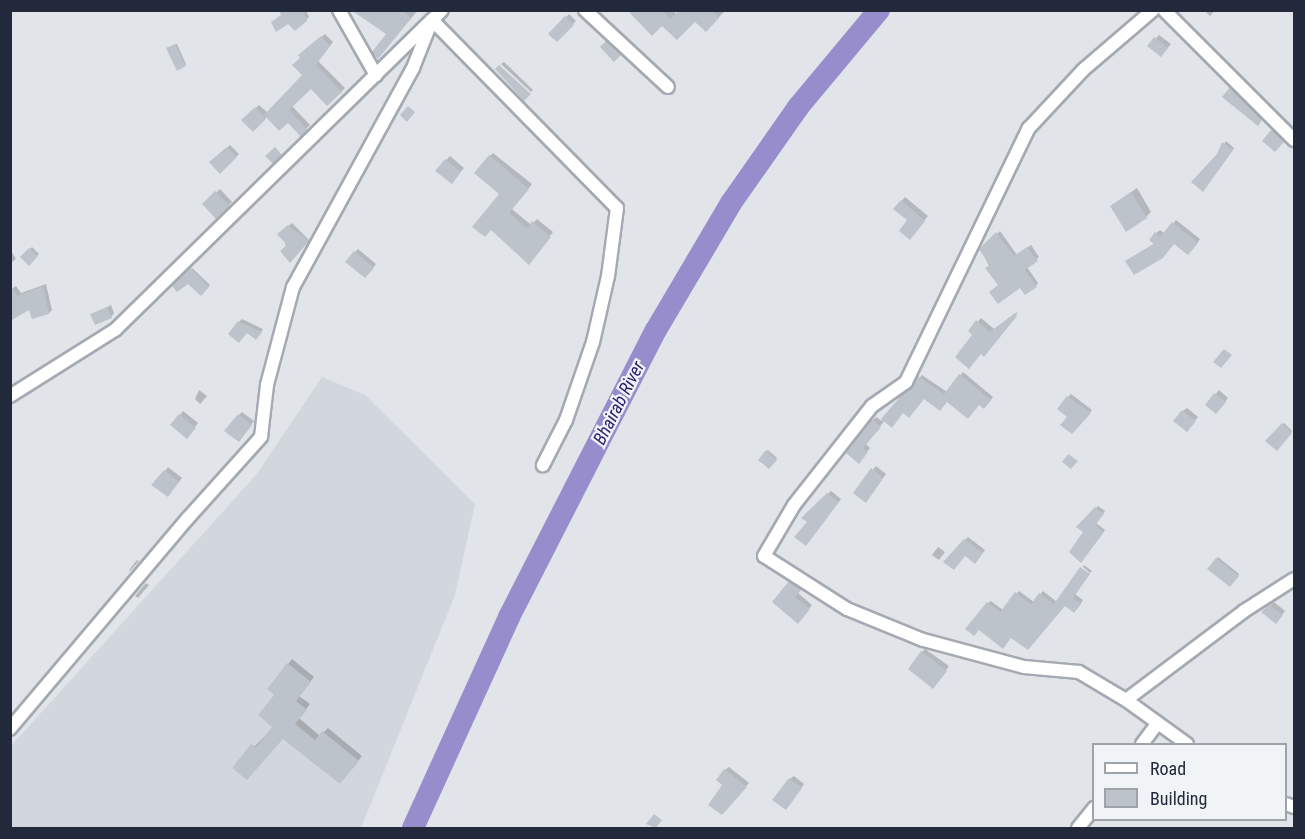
<!DOCTYPE html>
<style>
body{margin:0}
#map{position:relative;width:1305px;height:839px;overflow:hidden;background:#e1e5ea;font-family:"Roboto Condensed",sans-serif}
div>[style]{position:absolute}
[style*='--x']{left:calc(var(--x)*1px);top:calc(var(--y)*1px);width:calc(var(--w)*1px);rotate:calc(var(--a)*1deg)}
.built>*{inset:0;background:#d2d7de}
.shadow>*{inset:0;background:#0003}
.river>*{height:22px;margin:-11px;padding:0 11px;transform-origin:11px;border-radius:11px;background:#978ccc}
.building>*{inset:0;background:#bdc3cb}
.roads{filter:drop-shadow(2px 0 #a4a9b2) drop-shadow(-2px 0 #a4a9b2) drop-shadow(0 2px #a4a9b2) drop-shadow(0 -2px #a4a9b2)}
.street>*{height:12px;margin:-6px;padding:0 6px;transform-origin:6px;border-radius:6px;background:#fff}
span{translate:-50% -50%;white-space:nowrap;text-align:center;line-height:1.15;-webkit-text-stroke:4.5px #f1f4f7;paint-order:stroke}
.water-label{font-size:18px;color:#2f2172;font-style:italic}
.frame{position:absolute;inset:0;border:12px solid #22293a;pointer-events:none}
.legend{position:absolute;left:1092px;top:743px;width:195px;height:78px;box-sizing:border-box;background:#f1f4f7;border:2px solid #9ea3ab;margin:0;padding:8px 10px;list-style:none;font-size:18px;color:#22293a}
.legend li{display:flex;align-items:center;gap:12px;height:30px}
.legend b{width:30px;border:2px solid #9ea3ab}
</style>
<div id="map">
<div class="built">
<div style="clip-path:polygon(322px 377px,365px 395px,475px 504px,455px 595px,361px 828px,11px 828px,11px 746px,256px 475px)"></div>
</div>
<div class="shadow">
<div style="clip-path:polygon(280px 10px,306px 10px,309px 17px,296px 29px)"></div>
<div style="clip-path:polygon(384px 10px,418px 10px,380px 56px,388px 34px)"></div>
<div style="clip-path:polygon(629px 10px,673px 10px,677px 15px,681px 10px,724px 12px,706px 30px,695px 20px,662px 24px)"></div>
<div style="clip-path:polygon(1204px 10px,1215px 10px,1210px 16px)"></div>
<div style="clip-path:polygon(569px 14px,576px 21px,557px 40px,550px 34px)"></div>
<div style="clip-path:polygon(325px 34px,333px 42px,318px 61px,345px 88px,328px 104px,311px 87px,292px 106px,310px 125px,301px 134px,288px 120px,267px 116px,253px 130px,243px 120px,259px 105px,268px 113px,304px 75px,303px 52px)"></div>
<div style="clip-path:polygon(1159px 35px,1171px 44px,1164px 52px,1149px 46px)"></div>
<div style="clip-path:polygon(611px 38px,623px 50px,614px 59px,602px 47px)"></div>
<div style="clip-path:polygon(177px 44px,186px 64px,185px 65px,169px 47px)"></div>
<div style="clip-path:polygon(504px 62px,533px 90px,531px 92px,501px 64px)"></div>
<div style="clip-path:polygon(1234px 86px,1264px 116px,1258px 124px,1224px 97px)"></div>
<div style="clip-path:polygon(1276px 127px,1286px 137px,1279px 147px,1264px 141px)"></div>
<div style="clip-path:polygon(1226px 141px,1234px 148px,1205px 188px,1218px 155px)"></div>
<div style="clip-path:polygon(230px 145px,239px 154px,220px 172px,211px 162px)"></div>
<div style="clip-path:polygon(493px 153px,532px 184px,512px 209px,531px 225px,537px 219px,553px 232px,529px 262px,501px 193px,490px 156px)"></div>
<div style="clip-path:polygon(450px 156px,464px 168px,455px 178px,437px 170px)"></div>
<div style="clip-path:polygon(1137px 188px,1151px 212px,1146px 217px,1111px 206px)"></div>
<div style="clip-path:polygon(220px 189px,232px 202px,216px 217px,204px 204px)"></div>
<div style="clip-path:polygon(905px 197px,928px 216px,913px 234px,909px 220px,895px 209px)"></div>
<div style="clip-path:polygon(1176px 220px,1200px 239px,1192px 250px,1174px 242px,1131px 258px,1155px 243px,1156px 233px,1160px 230px,1165px 234px)"></div>
<div style="clip-path:polygon(292px 223px,309px 240px,290px 261px,282px 231px)"></div>
<div style="clip-path:polygon(1000px 231px,1017px 255px,1031px 245px,1039px 257px,1027px 267px,1038px 283px,1036px 286px,999px 285px,981px 250px)"></div>
<div style="clip-path:polygon(32px 247px,39px 254px,29px 264px,22px 257px)"></div>
<div style="clip-path:polygon(10px 249px,16px 259px,10px 263px)"></div>
<div style="clip-path:polygon(358px 249px,376px 264px,369px 273px,355px 252px)"></div>
<div style="clip-path:polygon(192px 268px,210px 285px,201px 294px,189px 282px,174px 286px)"></div>
<div style="clip-path:polygon(46px 284px,52px 310px,49px 313px,30px 308px,10px 316px,10px 290px,16px 286px,21px 293px)"></div>
<div style="clip-path:polygon(111px 305px,114px 313px,111px 317px,92px 315px)"></div>
<div style="clip-path:polygon(1019px 311px,987px 352px,970px 331px,981px 318px,994px 329px)"></div>
<div style="clip-path:polygon(242px 319px,263px 329px,259px 335px,247px 331px,239px 322px)"></div>
<div style="clip-path:polygon(963px 372px,993px 397px,987px 405px,924px 397px,885px 420px,866px 444px,870px 448px,862px 458px,848px 453px,873px 420px,876px 417px,882px 421px,922px 375px,947px 392px)"></div>
<div style="clip-path:polygon(199px 390px,207px 396px,200px 404px,195px 399px)"></div>
<div style="clip-path:polygon(1219px 390px,1228px 398px,1220px 408px,1207px 404px)"></div>
<div style="clip-path:polygon(1071px 394px,1092px 410px,1072px 432px,1068px 397px)"></div>
<div style="clip-path:polygon(1187px 408px,1198px 417px,1190px 426px,1183px 411px)"></div>
<div style="clip-path:polygon(183px 411px,198px 423px,190px 433px,172px 425px)"></div>
<div style="clip-path:polygon(242px 412px,254px 421px,242px 436px,239px 415px)"></div>
<div style="clip-path:polygon(1284px 423px,1292px 431px,1277px 449px,1267px 440px)"></div>
<div style="clip-path:polygon(768px 450px,777px 458px,769px 467px,760px 460px)"></div>
<div style="clip-path:polygon(876px 466px,886px 474px,869px 498px,855px 492px)"></div>
<div style="clip-path:polygon(168px 467px,182px 478px,171px 492px,165px 471px)"></div>
<div style="clip-path:polygon(831px 491px,841px 499px,809px 541px,809px 522px,803px 518px)"></div>
<div style="clip-path:polygon(1098px 506px,1105px 511px,1096px 523px,1105px 530px,1082px 559px,1085px 532px,1079px 527px)"></div>
<div style="clip-path:polygon(968px 537px,985px 550px,978px 559px,965px 555px,945px 561px)"></div>
<div style="clip-path:polygon(938px 547px,945px 552px,939px 560px,932px 555px)"></div>
<div style="clip-path:polygon(1218px 557px,1239px 574px,1230px 585px,1209px 569px)"></div>
<div style="clip-path:polygon(137px 560px,139px 561px,130px 571px,129px 570px)"></div>
<div style="clip-path:polygon(1084px 565px,1092px 571px,1090px 573px,1083px 567px)"></div>
<div style="clip-path:polygon(793px 579px,804px 586px,798px 593px,812px 605px,801px 618px,790px 582px)"></div>
<div style="clip-path:polygon(146px 583px,149px 585px,138px 598px,135px 596px)"></div>
<div style="clip-path:polygon(1019px 591px,1034px 602px,1043px 591px,1057px 602px,1075px 594px,1083px 600px,1077px 609px,1065px 604px,1030px 645px,988px 603px,991px 601px,1003px 610px)"></div>
<div style="clip-path:polygon(1274px 602px,1285px 611px,1279px 618px,1263px 612px)"></div>
<div style="clip-path:polygon(925px 649px,949px 666px,936px 683px,922px 652px)"></div>
<div style="clip-path:polygon(292px 659px,314px 677px,299px 696px,310px 704px,299px 718px,320px 736px,328px 728px,362px 756px,344px 778px,283px 737px,234px 767px,274px 727px,276px 694px,269px 689px)"></div>
<div style="clip-path:polygon(729px 767px,749px 783px,721px 813px,725px 770px)"></div>
<div style="clip-path:polygon(794px 776px,804px 784px,789px 805px,790px 779px)"></div>
</div>
<div class="river">
<div style="--x:413;--y:828;--w:232;--a:-65.5"></div>
<div style="--x:509;--y:617;--w:322;--a:-62.9"></div>
<div style="--x:656;--y:330;--w:147;--a:-59.4"></div>
<div style="--x:731;--y:203;--w:118;--a:-55"></div>
<div style="--x:799;--y:106;--w:125;--a:-50.2"></div>
</div>
<div class="building">
<div style="clip-path:polygon(278px 10px,303px 10px,307px 21px,295px 31px,288px 24px,276px 32px,271px 22px,281px 15px)"></div>
<div style="clip-path:polygon(351px 10px,402px 10px,411px 18px,378px 59px,372px 52px,386px 34px)"></div>
<div style="clip-path:polygon(627px 10px,662px 10px,670px 19px,679px 10px,712px 10px,719px 18px,706px 32px,695px 22px,677px 40px,662px 26px,652px 36px)"></div>
<div style="clip-path:polygon(565px 16px,574px 25px,557px 42px,548px 34px)"></div>
<div style="clip-path:polygon(321px 36px,330px 46px,316px 65px,342px 92px,327px 106px,311px 89px,289px 110px,308px 130px,301px 137px,288px 123px,279px 131px,264px 115px,302px 75px,292px 65px,300px 58px,298px 55px)"></div>
<div style="clip-path:polygon(1154px 37px,1168px 48px,1161px 57px,1147px 46px)"></div>
<div style="clip-path:polygon(606px 41px,621px 55px,614px 62px,600px 47px)"></div>
<div style="clip-path:polygon(175px 44px,186px 66px,177px 71px,166px 48px)"></div>
<div style="clip-path:polygon(499px 65px,531px 94px,524px 101px,495px 69px)"></div>
<div style="clip-path:polygon(1230px 87px,1262px 120px,1258px 126px,1222px 97px)"></div>
<div style="clip-path:polygon(408px 106px,415px 112px,407px 122px,400px 115px)"></div>
<div style="clip-path:polygon(255px 107px,266px 119px,253px 132px,241px 120px)"></div>
<div style="clip-path:polygon(1271px 130px,1284px 142px,1275px 152px,1262px 141px)"></div>
<div style="clip-path:polygon(1222px 142px,1233px 150px,1203px 192px,1191px 182px,1217px 154px)"></div>
<div style="clip-path:polygon(227px 147px,237px 157px,220px 174px,209px 162px)"></div>
<div style="clip-path:polygon(275px 147px,282px 155px,273px 164px,265px 156px)"></div>
<div style="clip-path:polygon(489px 155px,529px 189px,509px 213px,527px 228px,532px 221px,551px 237px,529px 265px,491px 230px,485px 237px,472px 227px,499px 194px,474px 173px)"></div>
<div style="clip-path:polygon(445px 159px,461px 172px,452px 184px,435px 171px)"></div>
<div style="clip-path:polygon(215px 191px,230px 206px,216px 219px,202px 204px)"></div>
<div style="clip-path:polygon(1131px 192px,1147px 218px,1126px 232px,1110px 206px)"></div>
<div style="clip-path:polygon(901px 200px,925px 221px,910px 240px,899px 231px,907px 220px,893px 209px)"></div>
<div style="clip-path:polygon(1172px 222px,1198px 243px,1188px 255px,1174px 244px,1163px 258px,1134px 275px,1125px 261px,1154px 244px,1149px 240px,1155px 232px,1160px 237px)"></div>
<div style="clip-path:polygon(288px 225px,309px 241px,290px 263px,280px 251px,287px 245px,277px 234px)"></div>
<div style="clip-path:polygon(996px 232px,1014px 256px,1027px 247px,1038px 261px,1025px 270px,1037px 287px,1025px 295px,1020px 288px,998px 304px,989px 292px,998px 285px,985px 268px,990px 265px,979px 249px)"></div>
<div style="clip-path:polygon(29px 248px,38px 256px,29px 266px,20px 257px)"></div>
<div style="clip-path:polygon(354px 251px,374px 268px,365px 278px,345px 262px)"></div>
<div style="clip-path:polygon(190px 268px,209px 287px,201px 296px,188px 284px,177px 292px,172px 286px)"></div>
<div style="clip-path:polygon(10px 284px,17px 296px,43px 286px,49px 314px,32px 319px,29px 310px,10px 321px)"></div>
<div style="clip-path:polygon(107px 307px,112px 318px,95px 325px,90px 314px)"></div>
<div style="clip-path:polygon(1015px 313px,1017px 316px,984px 357px,981px 354px,969px 369px,955px 357px,972px 335px,968px 331px,976px 320px,990px 332px)"></div>
<div style="clip-path:polygon(238px 321px,262px 332px,256px 340px,247px 333px,239px 343px,228px 334px)"></div>
<div style="clip-path:polygon(1224px 349px,1232px 355px,1221px 368px,1213px 362px)"></div>
<div style="clip-path:polygon(959px 374px,991px 400px,984px 409px,979px 405px,968px 419px,947px 402px,940px 411px,924px 399px,909px 418px,903px 413px,892px 428px,881px 419px,918px 376px,944px 394px)"></div>
<div style="clip-path:polygon(1214px 393px,1226px 402px,1216px 414px,1205px 405px)"></div>
<div style="clip-path:polygon(1067px 396px,1091px 413px,1072px 434px,1060px 425px,1067px 417px,1057px 409px)"></div>
<div style="clip-path:polygon(1182px 410px,1196px 421px,1187px 432px,1173px 421px)"></div>
<div style="clip-path:polygon(179px 414px,196px 428px,187px 439px,170px 425px)"></div>
<div style="clip-path:polygon(238px 414px,252px 425px,239px 442px,224px 431px)"></div>
<div style="clip-path:polygon(872px 419px,881px 427px,863px 448px,868px 452px,859px 464px,846px 453px)"></div>
<div style="clip-path:polygon(1282px 423px,1292px 433px,1277px 451px,1265px 441px)"></div>
<div style="clip-path:polygon(766px 450px,777px 460px,769px 469px,758px 460px)"></div>
<div style="clip-path:polygon(1068px 454px,1078px 461px,1071px 469px,1062px 462px)"></div>
<div style="clip-path:polygon(871px 468px,883px 478px,866px 503px,853px 493px)"></div>
<div style="clip-path:polygon(164px 470px,179px 482px,168px 497px,151px 485px)"></div>
<div style="clip-path:polygon(827px 493px,839px 502px,806px 546px,794px 537px,807px 522px,801px 518px)"></div>
<div style="clip-path:polygon(1095px 507px,1104px 514px,1095px 525px,1104px 532px,1081px 563px,1069px 552px,1083px 532px,1076px 527px)"></div>
<div style="clip-path:polygon(964px 539px,983px 553px,975px 564px,965px 556px,954px 570px,943px 562px)"></div>
<div style="clip-path:polygon(1216px 558px,1239px 576px,1230px 587px,1207px 569px)"></div>
<div style="clip-path:polygon(1080px 567px,1090px 574px,1073px 598px,1081px 604px,1074px 613px,1065px 606px,1028px 650px,1011px 638px,1003px 649px,979px 630px,974px 636px,965px 629px,987px 602px,1000px 612px,1015px 592px,1031px 604px,1039px 593px,1054px 604px)"></div>
<div style="clip-path:polygon(789px 581px,801px 590px,795px 597px,810px 609px,798px 624px,772px 602px)"></div>
<div style="clip-path:polygon(1269px 605px,1283px 615px,1276px 624px,1261px 612px)"></div>
<div style="clip-path:polygon(921px 651px,947px 671px,933px 689px,908px 669px)"></div>
<div style="clip-path:polygon(287px 663px,311px 682px,296px 701px,307px 710px,295px 724px,315px 740px,322px 731px,359px 761px,340px 784px,283px 739px,247px 780px,232px 768px,251px 744px,256px 747px,272px 727px,258px 715px,274px 695px,267px 689px)"></div>
<div style="clip-path:polygon(724px 769px,747px 787px,722px 815px,708px 805px,722px 785px,716px 780px)"></div>
<div style="clip-path:polygon(789px 778px,802px 788px,786px 810px,772px 800px)"></div>
<div style="clip-path:polygon(654px 814px,662px 820px,656px 828px,646px 824px)"></div>
</div>
<div class="roads">
<div class="street">
<div style="--x:339;--y:10;--w:75;--a:60.4"></div>
<div style="--x:442;--y:10;--w:14;--a:135"></div>
<div style="--x:432;--y:20;--w:264;--a:45.5"></div>
<div style="--x:617;--y:208;--w:69;--a:97.5"></div>
<div style="--x:608;--y:276;--w:68;--a:102.8"></div>
<div style="--x:593;--y:342;--w:83;--a:109.1"></div>
<div style="--x:566;--y:420;--w:51;--a:117.1"></div>
<div style="--x:585;--y:10;--w:113;--a:42.9"></div>
<div style="--x:1164;--y:10;--w:184;--a:45"></div>
<div style="--x:10;--y:396;--w:124;--a:-32.2"></div>
<div style="--x:115;--y:330;--w:443;--a:-44.4"></div>
<div style="--x:432;--y:20;--w:52;--a:111.6"></div>
<div style="--x:413;--y:68;--w:250;--a:118.7"></div>
<div style="--x:293;--y:287;--w:101;--a:104.9"></div>
<div style="--x:267;--y:385;--w:52;--a:96.6"></div>
<div style="--x:261;--y:437;--w:109;--a:132"></div>
<div style="--x:188;--y:518;--w:276;--a:130.2"></div>
<div style="--x:1126;--y:700;--w:55;--a:-149.2"></div>
<div style="--x:1079;--y:672;--w:55;--a:-174.8"></div>
<div style="--x:1024;--y:667;--w:105;--a:-165"></div>
<div style="--x:923;--y:640;--w:82;--a:-157.8"></div>
<div style="--x:847;--y:609;--w:98;--a:-147.4"></div>
<div style="--x:764;--y:556;--w:59;--a:-59.5"></div>
<div style="--x:794;--y:505;--w:126;--a:-51.8"></div>
<div style="--x:872;--y:406;--w:42;--a:-35.2"></div>
<div style="--x:906;--y:382;--w:282;--a:-64.2"></div>
<div style="--x:1029;--y:128;--w:79;--a:-47"></div>
<div style="--x:1083;--y:70;--w:92;--a:-40.6"></div>
<div style="--x:1142;--y:744;--w:26;--a:-53"></div>
<div style="--x:1187;--y:744;--w:75;--a:-144.2"></div>
<div style="--x:1126;--y:700;--w:148;--a:-37"></div>
<div style="--x:1244;--y:611;--w:59;--a:-32.6"></div>
<div style="--x:1286;--y:804;--w:9;--a:21"></div>
<div style="--x:1078;--y:828;--w:26;--a:-51"></div>
</div>
</div>
<div class="water-label">
<span style="left:619px;top:403px;rotate:-63deg">Bhairab River</span>
</div>
<div class="frame"></div>
<ul class="legend">
<li><b style="height:8px;background:#fff"></b>Road</li>
<li><b style="height:16px;background:#bdc3cb"></b>Building</li>
</ul>
</div>
